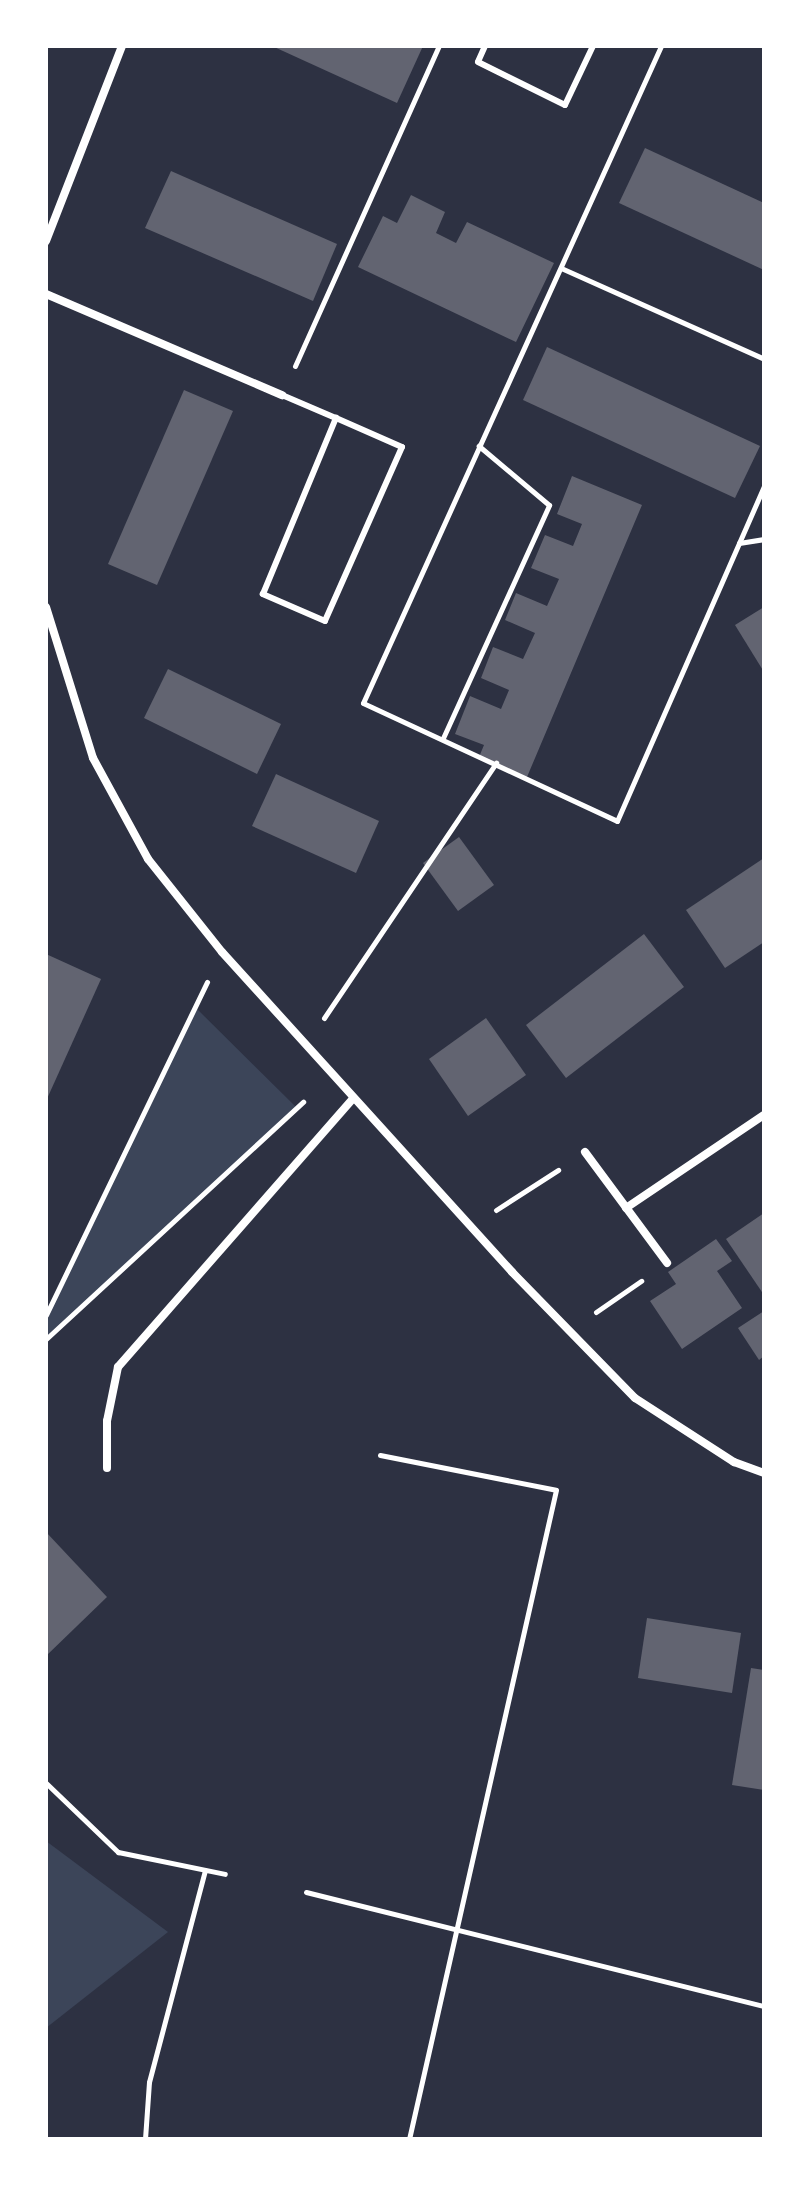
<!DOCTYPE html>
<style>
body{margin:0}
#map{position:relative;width:810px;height:2185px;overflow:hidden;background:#2d3142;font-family:Poppins,sans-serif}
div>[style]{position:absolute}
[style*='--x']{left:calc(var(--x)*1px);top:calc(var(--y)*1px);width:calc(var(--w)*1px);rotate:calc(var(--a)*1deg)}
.green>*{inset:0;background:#3c4559}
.building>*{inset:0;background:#626471}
.path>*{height:5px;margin:-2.5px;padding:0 2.5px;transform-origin:2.5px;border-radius:2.5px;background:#fff}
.service>*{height:6px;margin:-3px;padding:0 3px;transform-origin:3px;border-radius:3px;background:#fff}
.minor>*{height:8px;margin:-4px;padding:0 4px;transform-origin:4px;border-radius:4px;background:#fff}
span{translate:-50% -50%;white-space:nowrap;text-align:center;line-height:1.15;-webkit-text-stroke:6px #fff;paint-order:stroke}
.frame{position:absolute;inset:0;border:48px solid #fff;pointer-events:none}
</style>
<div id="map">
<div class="green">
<div style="clip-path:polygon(195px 1007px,297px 1108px,46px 1339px,46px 1315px)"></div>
<div style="clip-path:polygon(46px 1841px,168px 1932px,46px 2028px)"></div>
</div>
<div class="building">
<div style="clip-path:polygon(272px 46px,423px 46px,397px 103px)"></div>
<div style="clip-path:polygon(645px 148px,764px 203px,764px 270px,619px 203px)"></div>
<div style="clip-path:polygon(171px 171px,337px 244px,313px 301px,145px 228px)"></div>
<div style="clip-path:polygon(411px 195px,445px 212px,436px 233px,456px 243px,467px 222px,554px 263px,516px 342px,358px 267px,383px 216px,397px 223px)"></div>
<div style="clip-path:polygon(547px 347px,760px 446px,735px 498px,523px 400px)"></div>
<div style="clip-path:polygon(184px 390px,233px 411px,157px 585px,108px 564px)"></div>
<div style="clip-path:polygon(572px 476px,642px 505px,527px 777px,479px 757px,484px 745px,455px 734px,470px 696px,501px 709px,509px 690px,481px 678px,493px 647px,523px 659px,535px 633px,505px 620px,516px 593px,547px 606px,559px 579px,531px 568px,545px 535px,573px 546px,582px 524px,557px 514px)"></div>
<div style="clip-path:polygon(764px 607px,764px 672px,735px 625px)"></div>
<div style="clip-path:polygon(168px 669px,281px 724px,257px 774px,144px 718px)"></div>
<div style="clip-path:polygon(276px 774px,379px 821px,356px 873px,252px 826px)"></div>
<div style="clip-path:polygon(459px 837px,494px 885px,458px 911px,423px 863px)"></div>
<div style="clip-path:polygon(764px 858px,764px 942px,725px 968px,686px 910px)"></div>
<div style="clip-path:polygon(644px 934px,684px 987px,566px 1078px,526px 1025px)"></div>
<div style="clip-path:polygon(46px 954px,101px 979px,46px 1101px)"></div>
<div style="clip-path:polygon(486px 1018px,526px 1075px,468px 1116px,429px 1059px)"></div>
<div style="clip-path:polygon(764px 1213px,764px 1295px,726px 1239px)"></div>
<div style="clip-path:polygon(716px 1239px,732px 1261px,717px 1271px,742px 1308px,682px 1349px,650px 1301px,676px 1284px,668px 1272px)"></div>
<div style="clip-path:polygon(764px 1311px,764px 1356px,759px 1360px,738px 1328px)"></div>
<div style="clip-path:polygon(46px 1532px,107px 1597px,46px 1656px)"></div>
<div style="clip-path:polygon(647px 1618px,741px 1633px,732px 1693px,638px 1678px)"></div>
<div style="clip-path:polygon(751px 1668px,764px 1670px,764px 1790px,732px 1785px)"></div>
</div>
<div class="path">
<div style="--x:661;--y:46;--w:721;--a:114.4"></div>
<div style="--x:363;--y:703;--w:280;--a:24.9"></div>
<div style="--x:617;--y:821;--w:366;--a:-66.3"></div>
<div style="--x:561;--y:268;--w:222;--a:24.1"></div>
<div style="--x:295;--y:366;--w:351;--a:-65.8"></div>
<div style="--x:739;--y:543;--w:25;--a:-9"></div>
<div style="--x:443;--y:738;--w:256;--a:-65.5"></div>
<div style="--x:549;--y:505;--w:92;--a:-139.9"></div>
<div style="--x:324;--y:1018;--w:308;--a:-56"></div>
<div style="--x:496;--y:1210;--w:74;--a:-32.8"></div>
<div style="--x:596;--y:1312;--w:55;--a:-34.6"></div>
<div style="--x:46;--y:1315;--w:370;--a:-64.2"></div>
<div style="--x:46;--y:1339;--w:350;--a:-42.7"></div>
<div style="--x:380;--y:1455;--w:179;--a:11.2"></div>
<div style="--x:556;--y:1490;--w:665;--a:102.76"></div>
<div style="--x:46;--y:1783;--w:100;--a:43.8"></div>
<div style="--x:118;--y:1852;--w:109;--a:11.6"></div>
<div style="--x:306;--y:1892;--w:472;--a:14"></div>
<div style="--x:145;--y:2139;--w:57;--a:-86"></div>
<div style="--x:149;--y:2082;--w:219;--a:-75.2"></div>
</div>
<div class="service">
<div style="--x:485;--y:46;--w:17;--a:114"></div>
<div style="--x:478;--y:62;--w:97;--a:26.3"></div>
<div style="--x:565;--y:105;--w:65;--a:-64.6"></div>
<div style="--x:282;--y:395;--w:59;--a:23.1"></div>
<div style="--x:336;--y:418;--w:72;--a:23.7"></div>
<div style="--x:402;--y:447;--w:190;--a:113.9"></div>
<div style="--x:325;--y:621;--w:68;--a:-156.5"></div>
<div style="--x:263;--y:594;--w:191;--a:-67.5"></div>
</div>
<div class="minor">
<div style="--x:46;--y:241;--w:209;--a:-68.7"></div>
<div style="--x:46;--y:294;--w:257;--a:23.2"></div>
<div style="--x:46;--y:607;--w:158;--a:72.7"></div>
<div style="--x:93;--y:758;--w:115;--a:61.4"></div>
<div style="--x:148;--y:859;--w:119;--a:51.5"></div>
<div style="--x:222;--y:952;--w:432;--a:47.8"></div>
<div style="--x:512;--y:1272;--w:176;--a:45.7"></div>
<div style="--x:635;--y:1398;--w:118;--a:32.9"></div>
<div style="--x:734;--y:1462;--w:32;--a:20"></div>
<div style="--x:585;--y:1152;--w:138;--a:53.5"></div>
<div style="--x:626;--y:1208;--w:166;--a:-34"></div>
<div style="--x:107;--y:1468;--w:47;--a:-90"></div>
<div style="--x:107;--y:1421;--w:55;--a:-78.5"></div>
<div style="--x:118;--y:1367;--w:356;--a:-48.8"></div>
</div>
<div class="frame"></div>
</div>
